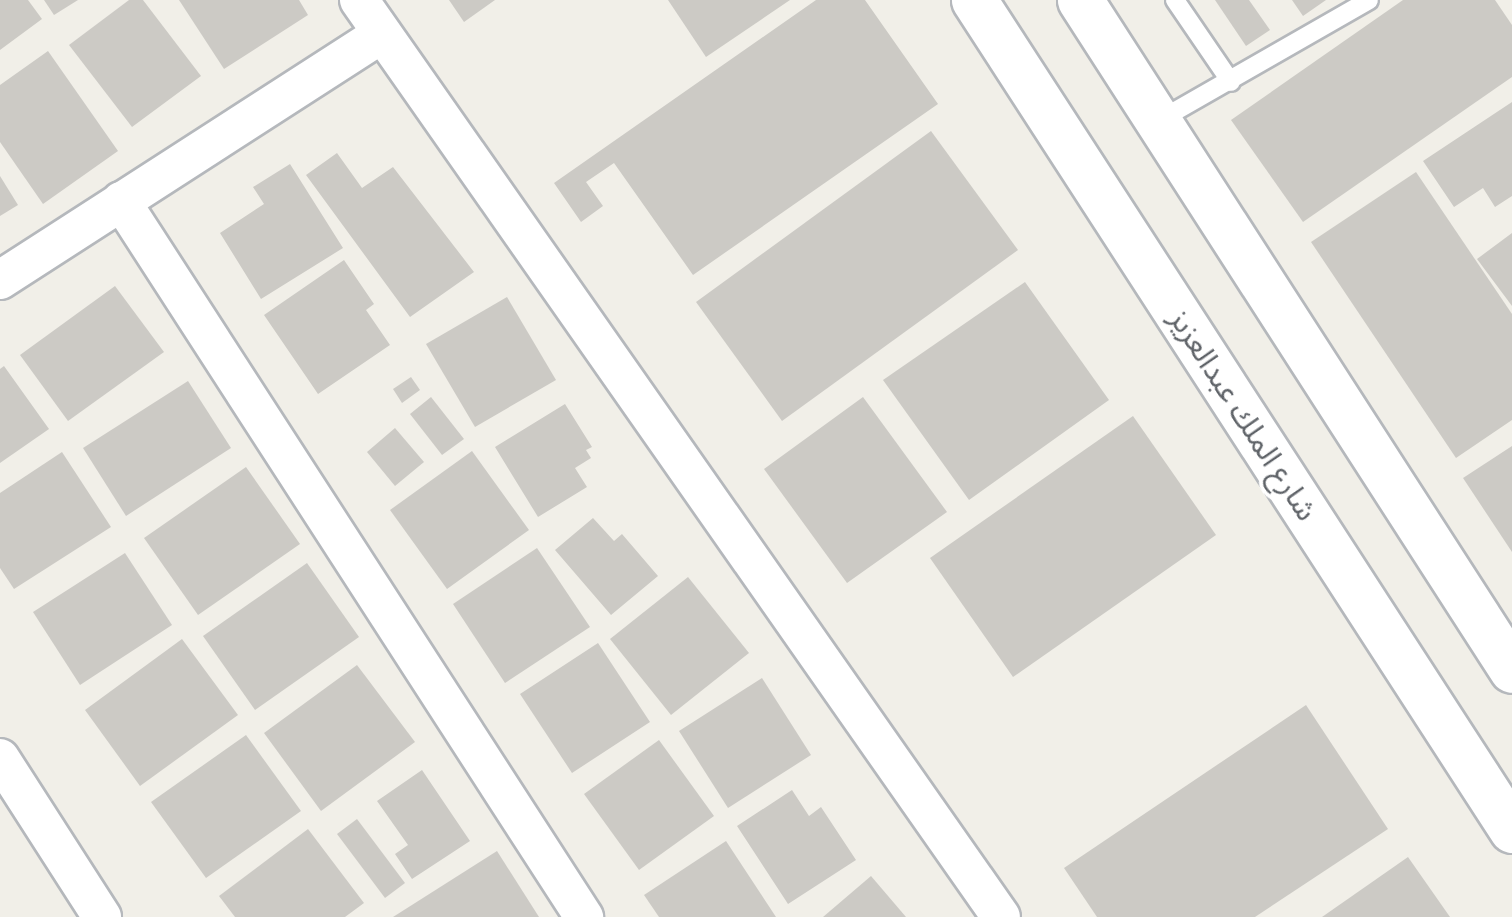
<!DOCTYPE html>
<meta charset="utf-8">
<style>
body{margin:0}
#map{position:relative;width:1512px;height:917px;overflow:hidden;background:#f1efe8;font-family:Cabin,"Noto Sans Arabic",sans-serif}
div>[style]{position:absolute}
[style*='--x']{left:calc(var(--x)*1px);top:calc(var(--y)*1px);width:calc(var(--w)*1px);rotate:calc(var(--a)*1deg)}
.building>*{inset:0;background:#cccac5}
.roads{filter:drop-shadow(2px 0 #b5b8bc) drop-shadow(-2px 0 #b5b8bc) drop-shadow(0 2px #b5b8bc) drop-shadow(0 -2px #b5b8bc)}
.service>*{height:18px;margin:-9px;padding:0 9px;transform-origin:9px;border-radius:9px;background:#fff}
.minor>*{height:38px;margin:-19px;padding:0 19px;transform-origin:19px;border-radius:19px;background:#fff}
.tertiary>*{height:45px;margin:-22.5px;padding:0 22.5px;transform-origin:22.5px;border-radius:22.5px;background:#fff}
span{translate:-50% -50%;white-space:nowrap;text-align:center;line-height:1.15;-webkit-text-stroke:8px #fff;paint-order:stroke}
.street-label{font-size:30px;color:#5f6368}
</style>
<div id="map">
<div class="building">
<div style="clip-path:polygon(0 0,28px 0,42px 19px,0 50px)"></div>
<div style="clip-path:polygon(44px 0,78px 0,54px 15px)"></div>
<div style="clip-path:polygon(129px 0,143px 0,201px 76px,132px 127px,69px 45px)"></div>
<div style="clip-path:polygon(179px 0,299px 0,308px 15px,224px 69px)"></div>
<div style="clip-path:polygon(449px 0,495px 0,464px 22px)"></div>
<div style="clip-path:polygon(668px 0,790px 0,706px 57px)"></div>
<div style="clip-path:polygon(816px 0,865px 0,938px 104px,693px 275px,614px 163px,586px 182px,603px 206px,581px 222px,554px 183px)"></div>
<div style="clip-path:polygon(1215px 0,1249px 0,1270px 30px,1246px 46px)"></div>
<div style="clip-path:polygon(1292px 0,1326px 0,1303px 16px)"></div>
<div style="clip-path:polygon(1403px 0,1495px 0,1512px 25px,1512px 77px,1303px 222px,1231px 120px)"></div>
<div style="clip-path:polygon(48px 51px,118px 151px,43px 204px,0 142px,0 85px)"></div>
<div style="clip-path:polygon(1512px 102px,1512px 196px,1495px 207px,1483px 188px,1454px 207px,1423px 161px)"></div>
<div style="clip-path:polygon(931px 131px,1018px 250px,782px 421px,696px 302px)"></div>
<div style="clip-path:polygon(337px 153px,362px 188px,393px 167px,474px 272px,410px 317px,306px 175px)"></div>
<div style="clip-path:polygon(290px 164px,343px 248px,261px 299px,220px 233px,264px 204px,253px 187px)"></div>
<div style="clip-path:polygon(1416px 172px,1512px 314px,1512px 420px,1456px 458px,1311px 242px)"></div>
<div style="clip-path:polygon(0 176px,18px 205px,0 216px)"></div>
<div style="clip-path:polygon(1512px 233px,1512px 306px,1477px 259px)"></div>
<div style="clip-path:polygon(344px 260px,374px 304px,366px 310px,390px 345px,318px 394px,264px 315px)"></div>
<div style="clip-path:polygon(1025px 282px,1109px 400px,969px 500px,883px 380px)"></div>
<div style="clip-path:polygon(115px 286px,164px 352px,68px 421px,20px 355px)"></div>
<div style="clip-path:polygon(507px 297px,556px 380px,475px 427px,426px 344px)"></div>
<div style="clip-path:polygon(4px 366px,49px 429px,0 463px,0 369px)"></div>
<div style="clip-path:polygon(411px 377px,420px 390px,402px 403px,393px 389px)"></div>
<div style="clip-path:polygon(188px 381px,231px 448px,126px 516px,83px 448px)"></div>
<div style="clip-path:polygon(431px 397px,464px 439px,442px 455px,410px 414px)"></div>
<div style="clip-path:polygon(863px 397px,947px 512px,847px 583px,764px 469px)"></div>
<div style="clip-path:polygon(565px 404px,592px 447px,586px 450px,591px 458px,575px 468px,587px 487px,538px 517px,495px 447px)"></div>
<div style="clip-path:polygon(1133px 416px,1216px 535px,1013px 677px,930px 558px)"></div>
<div style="clip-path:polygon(395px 428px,424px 462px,395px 486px,367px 452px)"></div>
<div style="clip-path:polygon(1512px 446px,1512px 552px,1463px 478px)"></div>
<div style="clip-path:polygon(472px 451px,529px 530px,447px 589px,390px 510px)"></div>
<div style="clip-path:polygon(62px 452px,111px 527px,14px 589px,0 568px,0 493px)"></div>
<div style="clip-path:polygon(246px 467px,300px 544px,198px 615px,144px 538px)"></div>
<div style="clip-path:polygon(593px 518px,614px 541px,622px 534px,658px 576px,611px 615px,555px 550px)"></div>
<div style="clip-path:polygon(537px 548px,590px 627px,505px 683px,453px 604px)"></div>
<div style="clip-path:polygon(125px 553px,172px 625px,80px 685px,33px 612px)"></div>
<div style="clip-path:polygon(307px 563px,359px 637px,255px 710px,203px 636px)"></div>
<div style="clip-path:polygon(688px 577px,749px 653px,671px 715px,610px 639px)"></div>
<div style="clip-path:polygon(182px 639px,238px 715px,140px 786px,85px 710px)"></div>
<div style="clip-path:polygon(598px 643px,650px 722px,572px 773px,520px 694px)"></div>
<div style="clip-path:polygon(357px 665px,415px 742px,321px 811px,264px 733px)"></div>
<div style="clip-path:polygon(762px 678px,811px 755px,728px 808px,679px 731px)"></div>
<div style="clip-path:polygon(1306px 705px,1388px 829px,1255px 917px,1097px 917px,1064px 868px)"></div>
<div style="clip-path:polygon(246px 735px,301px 811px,206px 878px,151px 802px)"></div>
<div style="clip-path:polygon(659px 740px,714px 816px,639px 870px,584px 794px)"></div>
<div style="clip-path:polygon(422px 770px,470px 841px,412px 879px,395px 854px,408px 845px,377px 801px)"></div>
<div style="clip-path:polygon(792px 790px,809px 816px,821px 807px,856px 860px,788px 904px,737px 826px)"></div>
<div style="clip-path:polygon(357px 819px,405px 883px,385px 898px,337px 834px)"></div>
<div style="clip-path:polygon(308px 829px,364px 903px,345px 917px,235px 917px,219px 896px)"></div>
<div style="clip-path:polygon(726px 841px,776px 917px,659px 917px,644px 895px)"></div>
<div style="clip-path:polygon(497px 851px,539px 917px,393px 917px)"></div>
<div style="clip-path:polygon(1408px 857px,1450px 917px,1322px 917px)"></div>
<div style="clip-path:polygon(871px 876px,906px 917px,823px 917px)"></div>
</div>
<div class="roads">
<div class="service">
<div style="--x:1175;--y:0;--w:99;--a:55.7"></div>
<div style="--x:1158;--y:121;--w:243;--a:-29.8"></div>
</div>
<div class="minor">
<div style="--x:359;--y:0;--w:1119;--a:55"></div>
<div style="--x:121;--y:201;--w:853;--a:57.11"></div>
<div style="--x:0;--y:280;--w:454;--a:-32.8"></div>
<div style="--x:0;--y:758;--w:189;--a:57.3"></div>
</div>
<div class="tertiary">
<div style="--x:974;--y:0;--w:989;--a:57.05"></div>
<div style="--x:1080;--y:0;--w:797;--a:57.19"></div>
</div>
</div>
<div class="street-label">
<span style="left:1243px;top:415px;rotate:57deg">شارع الملك عبدالعزيز</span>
</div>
</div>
